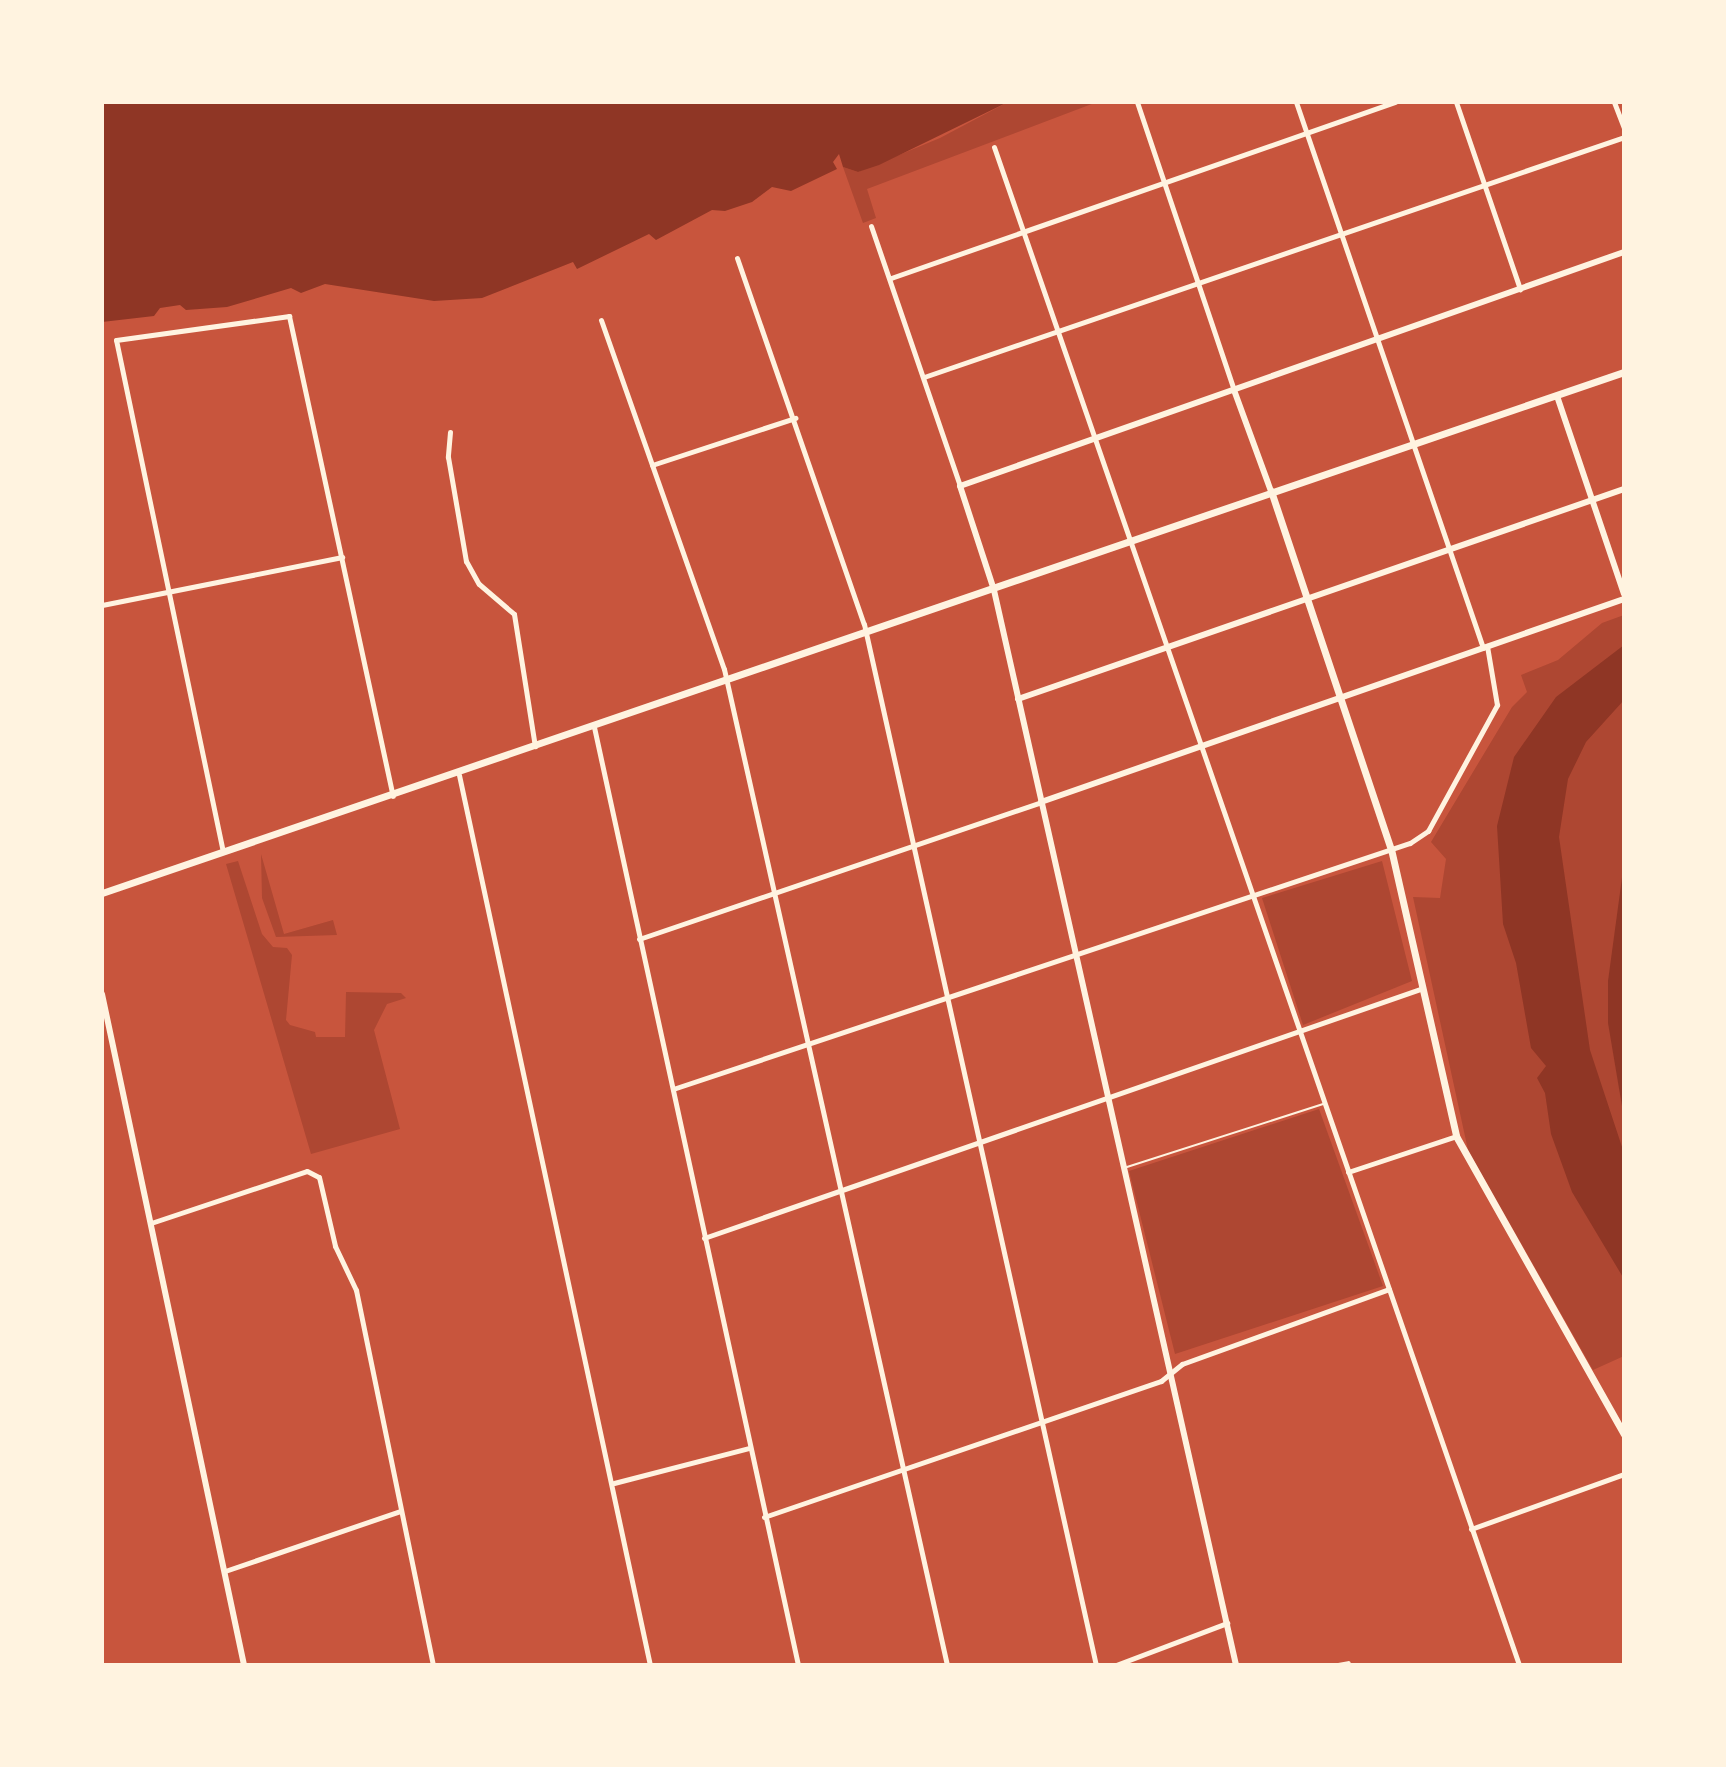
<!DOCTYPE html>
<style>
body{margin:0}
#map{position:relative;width:1726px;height:1767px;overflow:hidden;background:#c8553d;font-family:"PT Sans Narrow",sans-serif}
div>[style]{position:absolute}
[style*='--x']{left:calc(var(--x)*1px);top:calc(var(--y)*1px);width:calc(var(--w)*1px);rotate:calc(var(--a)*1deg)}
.green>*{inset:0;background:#ae4732}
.water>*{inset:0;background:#8f3625}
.service>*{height:2px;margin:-1px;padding:0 1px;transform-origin:1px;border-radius:1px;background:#fff3e0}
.minor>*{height:5px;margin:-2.5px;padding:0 2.5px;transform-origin:2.5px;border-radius:2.5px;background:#fff3e0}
.tertiary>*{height:6px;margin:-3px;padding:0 3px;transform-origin:3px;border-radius:3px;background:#fff3e0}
.secondary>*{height:6px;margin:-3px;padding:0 3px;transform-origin:3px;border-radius:3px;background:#fff3e0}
.primary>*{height:7px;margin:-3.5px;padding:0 3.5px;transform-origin:3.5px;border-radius:3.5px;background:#fff3e0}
span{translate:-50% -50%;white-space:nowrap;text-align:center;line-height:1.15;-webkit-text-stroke:7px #fff3e0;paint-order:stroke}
.frame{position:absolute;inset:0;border:104px solid #fff3e0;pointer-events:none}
</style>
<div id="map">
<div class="green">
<div style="clip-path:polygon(1008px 102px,1097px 102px,867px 189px,876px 218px,863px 223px,843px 167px,858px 172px,940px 138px)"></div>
<div style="clip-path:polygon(1624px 615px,1624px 1356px,1593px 1370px,1468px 1150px,1413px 897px,1440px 898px,1446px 859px,1431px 842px,1512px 707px,1527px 692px,1521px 675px,1558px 660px,1602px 623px)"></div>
<div style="clip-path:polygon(261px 854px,284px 934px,333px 920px,337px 935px,276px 937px,262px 898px)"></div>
<div style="clip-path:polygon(238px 861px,262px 934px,273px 947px,287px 948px,292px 955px,286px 1020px,290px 1025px,315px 1032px,316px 1037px,345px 1037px,346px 992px,401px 993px,406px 998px,387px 1004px,374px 1030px,400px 1129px,311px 1154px,226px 864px)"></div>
<div style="clip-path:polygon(1382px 861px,1412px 981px,1303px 1025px,1262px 898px)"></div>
<div style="clip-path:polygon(1319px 1109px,1383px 1286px,1175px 1354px,1129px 1171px)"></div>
</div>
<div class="water">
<div style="clip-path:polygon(102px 102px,1008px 102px,879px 165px,858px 172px,843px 167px,839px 154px,833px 162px,837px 169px,791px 191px,772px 187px,752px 202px,725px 211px,712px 210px,656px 240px,649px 234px,577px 269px,573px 262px,482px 298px,434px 301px,325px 284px,301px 293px,291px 288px,227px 307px,186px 310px,180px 305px,160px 308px,154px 316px,102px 322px)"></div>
<div style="clip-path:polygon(1624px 645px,1624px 700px,1586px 742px,1568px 779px,1559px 837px,1590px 1050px,1624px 1153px,1624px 1279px,1572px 1192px,1551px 1134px,1545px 1093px,1537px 1078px,1546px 1066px,1531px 1048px,1516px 963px,1503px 924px,1497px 826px,1514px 757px,1556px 697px)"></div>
<div style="clip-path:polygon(1624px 863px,1624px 1118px,1608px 1023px,1608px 981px)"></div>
</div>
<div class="service">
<div style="--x:1127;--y:1167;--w:206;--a:-17.8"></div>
</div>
<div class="minor">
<div style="--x:1137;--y:102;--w:304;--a:71.4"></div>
<div style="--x:1296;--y:102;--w:577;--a:71.09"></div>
<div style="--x:1456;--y:102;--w:198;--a:71.1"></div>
<div style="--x:1614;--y:102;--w:28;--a:69"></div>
<div style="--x:994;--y:147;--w:1606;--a:70.92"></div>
<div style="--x:871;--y:226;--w:275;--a:71.1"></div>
<div style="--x:737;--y:258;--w:387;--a:70.9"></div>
<div style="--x:864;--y:624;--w:1067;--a:77.44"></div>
<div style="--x:891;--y:278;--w:534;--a:-19.25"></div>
<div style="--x:601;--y:320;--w:370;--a:70.6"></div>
<div style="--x:724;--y:669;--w:1021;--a:77.38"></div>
<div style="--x:924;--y:377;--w:740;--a:-18.92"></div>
<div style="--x:450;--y:432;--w:25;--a:95"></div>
<div style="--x:448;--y:457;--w:106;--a:80.2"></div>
<div style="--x:466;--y:561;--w:26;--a:61"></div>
<div style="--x:479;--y:584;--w:46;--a:40.6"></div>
<div style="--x:514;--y:614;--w:134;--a:81"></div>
<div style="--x:652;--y:465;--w:151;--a:-18.2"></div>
<div style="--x:102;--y:605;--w:245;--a:-11.3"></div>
<div style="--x:594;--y:727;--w:960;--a:77.73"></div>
<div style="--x:459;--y:775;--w:910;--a:77.89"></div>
<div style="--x:223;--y:852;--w:523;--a:-101.8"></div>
<div style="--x:116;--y:340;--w:175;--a:-7.9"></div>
<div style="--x:289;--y:316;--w:491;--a:77.8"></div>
<div style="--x:639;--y:939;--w:425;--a:-18.8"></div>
<div style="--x:673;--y:1089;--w:777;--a:-18.46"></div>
<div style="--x:1410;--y:843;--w:22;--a:-34"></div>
<div style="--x:1428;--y:831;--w:144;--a:-61.3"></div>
<div style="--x:1497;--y:705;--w:60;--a:-99.6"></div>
<div style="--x:1348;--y:1172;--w:114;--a:-18.4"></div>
<div style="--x:151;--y:1223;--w:164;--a:-18.4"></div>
<div style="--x:307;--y:1171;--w:13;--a:27"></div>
<div style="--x:319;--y:1177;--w:71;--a:76.9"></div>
<div style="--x:335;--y:1246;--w:49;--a:64.5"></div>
<div style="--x:356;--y:1290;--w:383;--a:78.4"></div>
<div style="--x:704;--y:1238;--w:761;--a:-19.17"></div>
<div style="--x:614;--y:1483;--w:139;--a:-14.5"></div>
<div style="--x:764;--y:1517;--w:420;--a:-18.9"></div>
<div style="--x:1161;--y:1381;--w:27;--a:-39"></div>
<div style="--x:1182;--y:1364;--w:220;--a:-19.9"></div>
<div style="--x:1471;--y:1529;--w:163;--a:-19.8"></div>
<div style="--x:225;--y:1571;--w:185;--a:-18.9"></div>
<div style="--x:1116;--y:1665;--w:119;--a:-20.7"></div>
<div style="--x:1338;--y:1665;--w:10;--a:-11"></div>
</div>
<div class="tertiary">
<div style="--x:1557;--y:396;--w:209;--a:71.3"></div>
<div style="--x:1018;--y:699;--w:641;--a:-19.11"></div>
<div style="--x:1041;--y:802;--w:617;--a:-19.2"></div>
<div style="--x:102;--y:994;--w:686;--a:78.05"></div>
<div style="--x:1236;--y:1665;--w:1102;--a:-102.69"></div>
<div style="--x:994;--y:590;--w:109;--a:-108.1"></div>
<div style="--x:960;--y:486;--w:704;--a:-19.41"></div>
</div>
<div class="secondary">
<div style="--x:1234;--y:390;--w:108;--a:69.9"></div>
</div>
<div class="primary">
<div style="--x:1271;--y:491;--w:378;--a:71.5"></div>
<div style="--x:1391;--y:849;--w:294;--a:77.2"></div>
<div style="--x:1456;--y:1136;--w:342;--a:60.6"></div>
<div style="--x:102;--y:893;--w:1609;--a:-18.9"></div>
</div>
<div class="frame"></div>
</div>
